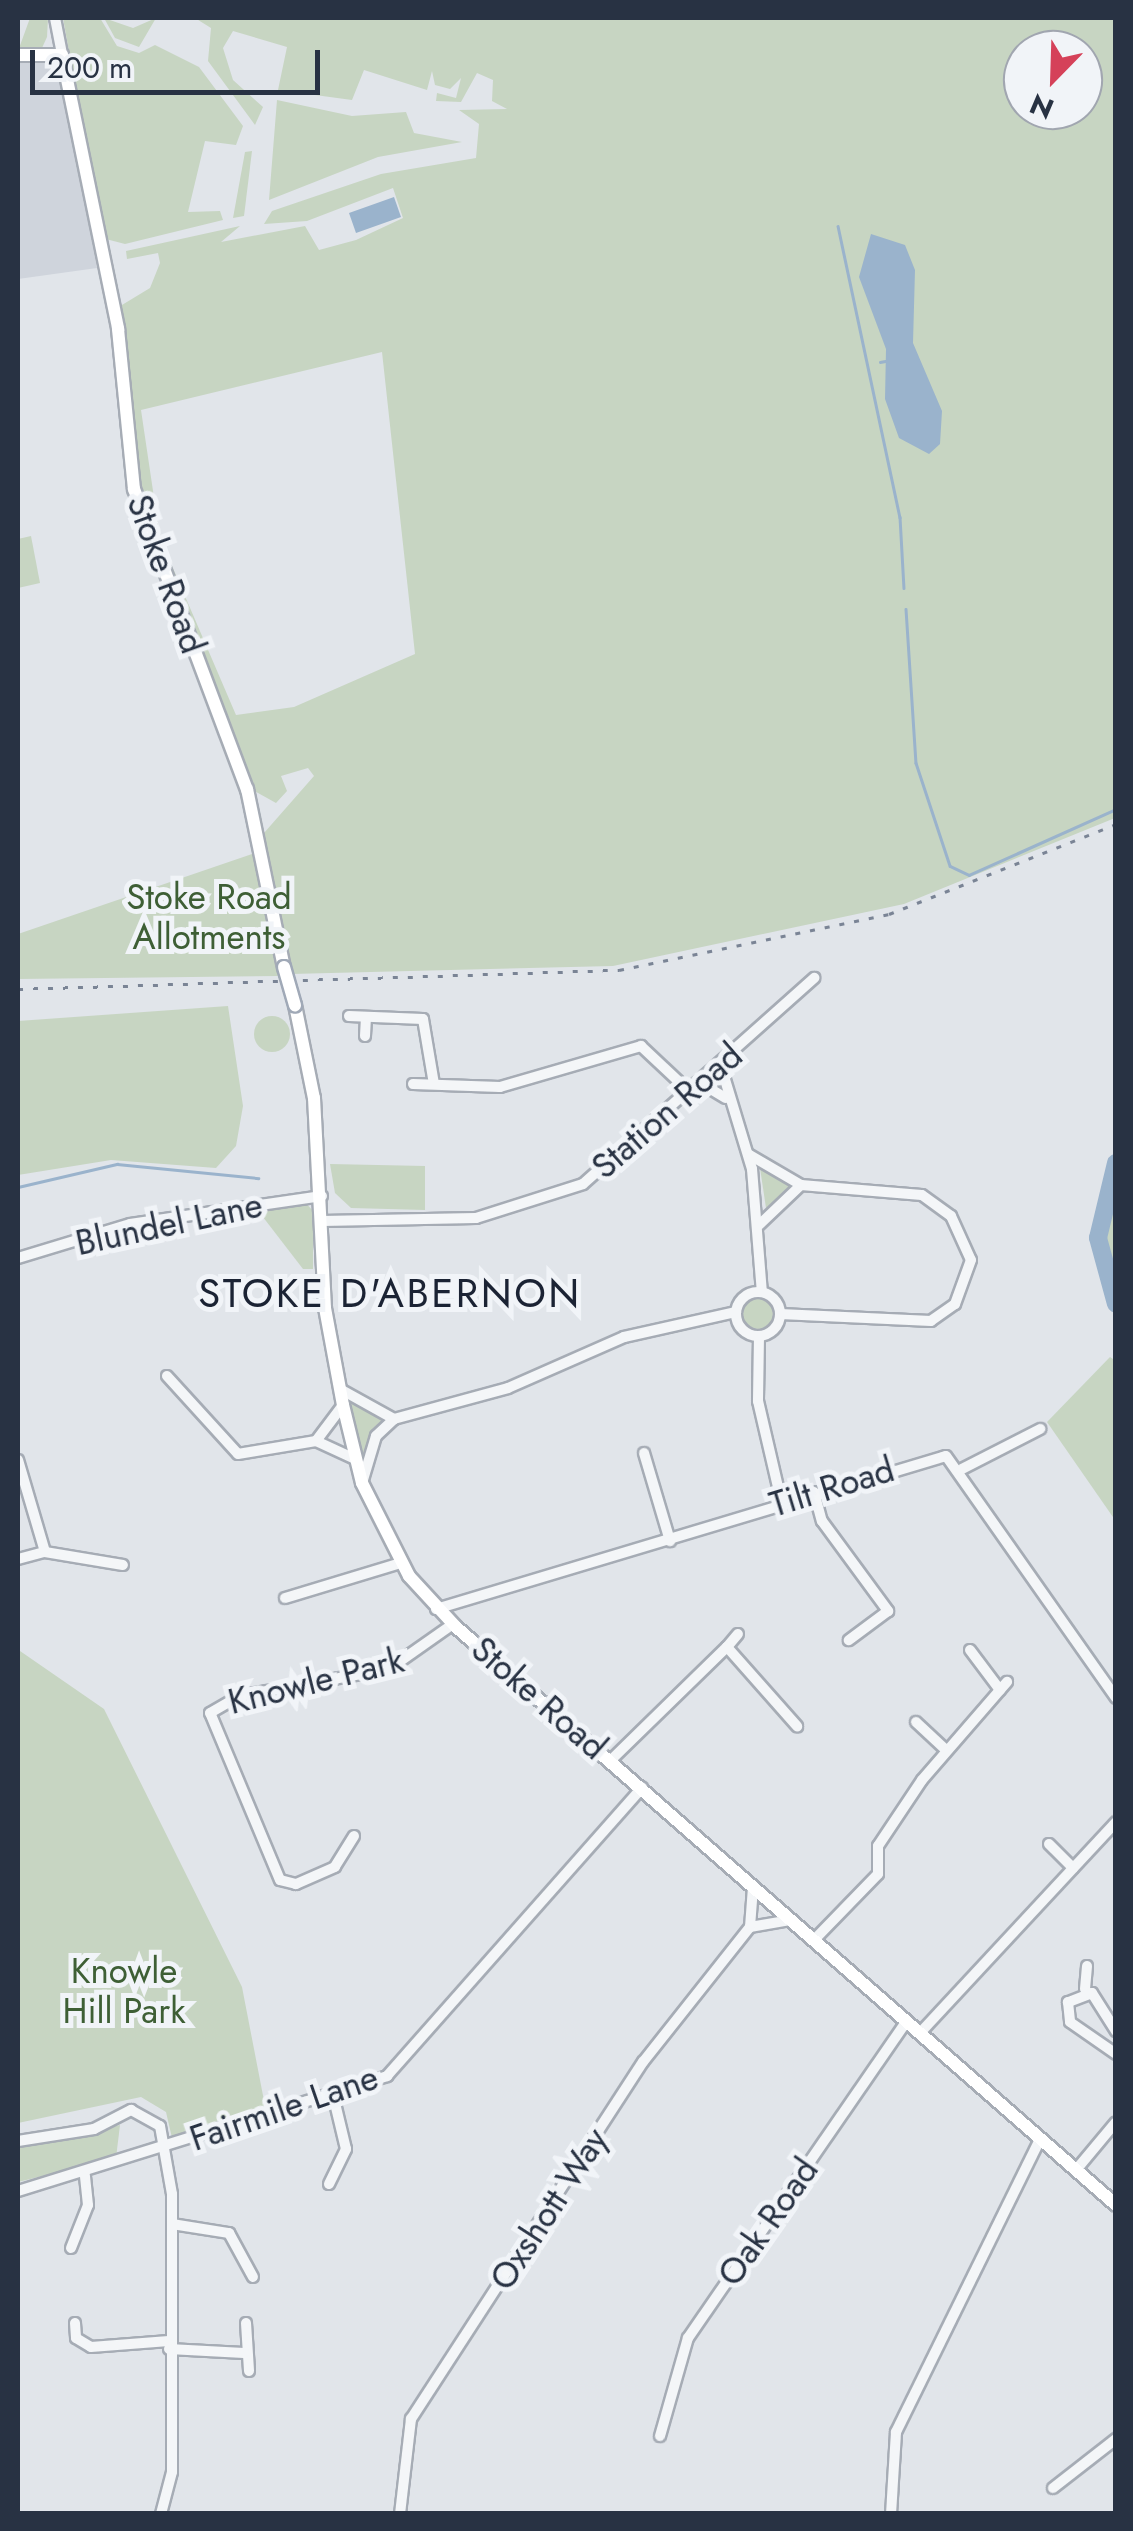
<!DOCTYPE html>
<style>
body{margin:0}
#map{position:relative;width:1133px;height:2531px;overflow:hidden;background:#e1e5ea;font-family:Jost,sans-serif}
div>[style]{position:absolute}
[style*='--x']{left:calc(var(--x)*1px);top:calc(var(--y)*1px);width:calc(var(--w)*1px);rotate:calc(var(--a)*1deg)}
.built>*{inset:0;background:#cfd4dc}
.green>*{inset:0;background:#c7d5c2}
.round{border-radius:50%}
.water>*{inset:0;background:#9ab3cc}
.stream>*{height:2.5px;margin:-1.25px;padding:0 1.25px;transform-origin:1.25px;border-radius:1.25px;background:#9ab3cc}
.river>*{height:18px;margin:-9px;padding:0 9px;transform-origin:9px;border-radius:9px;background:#9ab3cc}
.roads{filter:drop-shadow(2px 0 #a6acb5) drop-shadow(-2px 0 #a6acb5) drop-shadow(0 2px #a6acb5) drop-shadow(0 -2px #a6acb5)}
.minor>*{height:10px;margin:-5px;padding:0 5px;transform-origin:5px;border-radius:5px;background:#f4f6f8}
.minor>.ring{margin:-5px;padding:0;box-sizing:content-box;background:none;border:10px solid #f4f6f8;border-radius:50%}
.major>*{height:12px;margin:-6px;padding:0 6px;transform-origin:6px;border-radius:6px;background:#fff}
.rail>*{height:2.5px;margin-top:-1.25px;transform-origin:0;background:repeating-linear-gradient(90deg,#7a8495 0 5px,transparent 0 15px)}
.bridges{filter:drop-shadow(2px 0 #a0a9b7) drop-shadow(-2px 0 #a0a9b7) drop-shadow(0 2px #a0a9b7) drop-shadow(0 -2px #a0a9b7)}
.major-bridge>*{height:12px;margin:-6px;padding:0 6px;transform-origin:6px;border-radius:6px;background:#fff}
span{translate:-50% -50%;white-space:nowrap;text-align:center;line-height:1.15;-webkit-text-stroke:10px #f1f4f8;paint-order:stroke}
.street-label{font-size:35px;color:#283243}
.park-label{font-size:35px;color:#3e5f35}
.quarter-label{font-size:40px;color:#1b2334;letter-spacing:2.5px}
.frame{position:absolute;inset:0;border:20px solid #283243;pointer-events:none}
.north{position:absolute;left:1003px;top:30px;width:100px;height:100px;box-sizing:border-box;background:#f1f4f8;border:2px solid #a1a6b0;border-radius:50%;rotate:203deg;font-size:28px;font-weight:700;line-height:40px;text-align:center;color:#283243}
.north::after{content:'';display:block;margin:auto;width:35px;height:45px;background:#d54159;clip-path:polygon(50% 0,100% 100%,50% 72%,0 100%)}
.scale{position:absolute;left:30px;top:50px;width:290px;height:45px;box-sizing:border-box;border:5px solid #283243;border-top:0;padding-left:12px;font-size:30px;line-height:35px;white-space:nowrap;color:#283243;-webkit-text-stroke:8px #f1f4f8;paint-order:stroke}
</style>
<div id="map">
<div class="built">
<div style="clip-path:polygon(18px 60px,58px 62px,97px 268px,18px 279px)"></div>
</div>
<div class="green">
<div style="clip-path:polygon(30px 18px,48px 18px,47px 37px,42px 48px,18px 51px)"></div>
<div style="clip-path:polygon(63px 18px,100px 18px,117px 46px,139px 53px,155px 45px,199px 67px,243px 126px,236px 145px,205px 141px,188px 212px,220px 211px,223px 220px,125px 244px,102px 238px)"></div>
<div style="clip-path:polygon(104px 18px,133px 28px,156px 18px,139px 47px,115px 38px)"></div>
<div style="clip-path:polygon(evenodd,195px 18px,1115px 18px,1115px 818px,904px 904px,613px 966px,291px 974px,264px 833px,314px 776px,308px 768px,281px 776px,287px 791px,276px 803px,251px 789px,136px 486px,117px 308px,150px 288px,160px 263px,158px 253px,127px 259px,126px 251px,240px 226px,221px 242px,305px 226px,319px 250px,356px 240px,403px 218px,393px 188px,307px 221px,264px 224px,272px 211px,381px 174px,476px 158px,479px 124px,459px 110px,507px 109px,492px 101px,493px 80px,477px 73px,461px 102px,436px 101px,437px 93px,456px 98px,461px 78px,450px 89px,435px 85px,432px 71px,427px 90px,364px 70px,352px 100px,278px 90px,287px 47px,233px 31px,223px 48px,233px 80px,263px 107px,255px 125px,208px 61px,211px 28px,195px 18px,1023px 50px,1083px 50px,1083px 110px,1023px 110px,1023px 50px,195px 18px,382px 352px,415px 654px,294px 707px,236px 715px,160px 538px,141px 410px,382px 352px)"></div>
<div style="clip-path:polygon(277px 100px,352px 116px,406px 112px,414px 133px,462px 142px,378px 157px,269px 200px)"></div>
<div style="clip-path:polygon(252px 151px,244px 216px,233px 218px,245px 152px)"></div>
<div style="clip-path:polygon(31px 536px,40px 583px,18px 588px,18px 539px)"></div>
<div style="clip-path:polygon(255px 853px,278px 976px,18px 979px,18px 934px)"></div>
<div style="clip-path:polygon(228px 1006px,243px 1106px,236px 1146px,216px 1168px,111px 1160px,18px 1175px,18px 1021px)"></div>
<div class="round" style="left:254px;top:1016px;width:36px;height:36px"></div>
<div style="clip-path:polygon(330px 1164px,425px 1166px,425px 1210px,351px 1208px,335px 1193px)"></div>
<div style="clip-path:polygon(760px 1168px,792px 1185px,766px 1208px)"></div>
<div style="clip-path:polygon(1115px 1195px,1116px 1195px,1115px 1279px,1106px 1240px)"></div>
<div style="clip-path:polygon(305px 1202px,313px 1211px,313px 1269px,303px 1269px,256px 1208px)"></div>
<div class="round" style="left:743px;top:1299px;width:30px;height:30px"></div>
<div style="clip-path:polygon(1110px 1357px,1116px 1361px,1115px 1520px,1047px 1422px)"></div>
<div style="clip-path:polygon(347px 1399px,385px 1421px,363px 1464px)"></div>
<div style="clip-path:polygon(20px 1651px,104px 1709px,242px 1987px,266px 2111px,172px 2138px,166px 2112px,141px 2097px,18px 2123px)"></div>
<div style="clip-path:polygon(120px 2125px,116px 2158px,18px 2182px,18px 2148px)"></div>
</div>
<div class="water">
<div style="clip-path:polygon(394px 197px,401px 217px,356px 233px,349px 213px)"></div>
<div style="clip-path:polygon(871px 234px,905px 245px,915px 270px,913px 343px,942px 411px,940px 444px,929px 454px,899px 438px,885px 399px,886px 349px,859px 277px)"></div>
</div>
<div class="stream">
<div style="--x:838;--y:226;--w:298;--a:78"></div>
<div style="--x:900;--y:517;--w:71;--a:86.8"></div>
<div style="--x:880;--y:362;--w:5;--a:-11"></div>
<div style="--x:906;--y:609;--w:154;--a:86.3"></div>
<div style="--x:916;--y:763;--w:108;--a:71.7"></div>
<div style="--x:950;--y:866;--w:21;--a:25"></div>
<div style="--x:969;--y:875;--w:161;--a:-24.2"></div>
<div style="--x:18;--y:1187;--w:102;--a:-13.1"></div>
<div style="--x:117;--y:1164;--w:142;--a:5.7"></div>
</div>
<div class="river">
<div style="--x:1116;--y:1163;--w:77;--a:103.5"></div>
<div style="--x:1098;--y:1238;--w:68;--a:74.7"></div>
</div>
<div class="roads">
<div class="minor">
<div style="--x:55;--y:18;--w:38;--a:79"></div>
<div style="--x:349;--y:1016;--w:74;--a:2.3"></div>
<div style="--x:423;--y:1019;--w:66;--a:80.4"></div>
<div style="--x:365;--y:1036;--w:19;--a:-87"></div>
<div style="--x:720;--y:1063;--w:111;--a:73.2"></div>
<div style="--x:752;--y:1169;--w:123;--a:85.4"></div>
<div style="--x:699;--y:1082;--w:31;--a:31"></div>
<div style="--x:413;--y:1084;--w:87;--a:2"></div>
<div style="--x:500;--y:1087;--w:147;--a:-16.2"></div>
<div style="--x:641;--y:1046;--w:66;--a:43.2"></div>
<div style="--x:748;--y:1154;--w:61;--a:30.3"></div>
<div style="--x:801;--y:1185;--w:121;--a:4.7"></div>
<div style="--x:922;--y:1195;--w:36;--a:36"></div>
<div style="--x:951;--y:1216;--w:48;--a:65.6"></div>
<div style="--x:971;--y:1260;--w:47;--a:110"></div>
<div style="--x:955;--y:1304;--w:29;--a:145"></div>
<div style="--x:931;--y:1321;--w:151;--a:-177.3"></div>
<div style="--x:322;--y:1221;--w:154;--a:-1.1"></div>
<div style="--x:476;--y:1218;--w:112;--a:-17.6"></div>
<div style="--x:583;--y:1184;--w:310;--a:-41.7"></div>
<div style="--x:759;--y:1225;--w:58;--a:-43.6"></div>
<div style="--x:18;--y:1258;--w:117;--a:-16.9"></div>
<div style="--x:130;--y:1224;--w:194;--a:-8.3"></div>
<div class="ring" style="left:736px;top:1292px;width:34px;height:34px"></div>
<div style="--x:759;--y:1336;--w:65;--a:90.9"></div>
<div style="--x:758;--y:1401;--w:102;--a:76.9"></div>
<div style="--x:167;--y:1376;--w:105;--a:47.7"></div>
<div style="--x:238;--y:1454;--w:79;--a:-9.5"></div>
<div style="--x:316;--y:1441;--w:43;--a:24.8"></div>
<div style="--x:340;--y:1389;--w:62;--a:29.1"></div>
<div style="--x:394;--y:1419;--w:118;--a:-15.2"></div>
<div style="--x:508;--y:1388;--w:127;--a:-23.7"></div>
<div style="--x:624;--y:1337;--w:115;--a:-12.6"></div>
<div style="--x:316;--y:1441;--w:45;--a:-53.1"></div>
<div style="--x:644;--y:1453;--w:92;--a:73.5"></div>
<div style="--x:18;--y:1460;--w:96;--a:73.6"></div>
<div style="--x:962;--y:1469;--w:88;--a:-27.1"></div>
<div style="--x:362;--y:1483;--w:49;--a:-73.4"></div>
<div style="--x:376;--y:1436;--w:25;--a:-43"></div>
<div style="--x:814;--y:1492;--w:30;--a:75"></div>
<div style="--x:822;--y:1521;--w:112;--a:53.7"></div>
<div style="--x:888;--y:1611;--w:49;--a:143.4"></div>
<div style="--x:18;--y:1559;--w:28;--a:-15"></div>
<div style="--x:45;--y:1552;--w:79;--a:9.5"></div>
<div style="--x:285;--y:1598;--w:121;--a:-16.8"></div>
<div style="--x:436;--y:1609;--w:532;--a:-16.7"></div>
<div style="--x:946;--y:1456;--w:296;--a:54.9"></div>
<div style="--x:727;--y:1647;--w:17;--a:-50"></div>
<div style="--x:970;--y:1650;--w:50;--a:53.1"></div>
<div style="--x:916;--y:1722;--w:41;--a:43"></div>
<div style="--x:610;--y:1761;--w:163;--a:-44.3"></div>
<div style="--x:727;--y:1647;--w:106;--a:48.5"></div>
<div style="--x:354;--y:1836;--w:36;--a:122"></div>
<div style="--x:335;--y:1867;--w:43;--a:156.4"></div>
<div style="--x:296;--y:1884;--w:16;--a:-166"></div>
<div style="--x:280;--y:1880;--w:181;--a:-112.7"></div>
<div style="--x:210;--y:1713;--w:34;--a:-30"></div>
<div style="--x:239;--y:1696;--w:152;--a:-10.2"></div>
<div style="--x:389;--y:1669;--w:78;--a:-35.1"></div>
<div style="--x:1049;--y:1844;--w:34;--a:45"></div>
<div style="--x:750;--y:1927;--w:42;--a:-9.7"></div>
<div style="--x:814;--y:1940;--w:92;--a:-45.9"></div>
<div style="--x:878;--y:1874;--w:28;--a:-90"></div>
<div style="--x:878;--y:1846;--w:79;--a:-56.3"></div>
<div style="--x:922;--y:1780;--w:130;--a:-49.1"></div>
<div style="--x:1085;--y:1989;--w:23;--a:-85"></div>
<div style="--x:1116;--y:2031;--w:45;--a:-122.3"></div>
<div style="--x:1092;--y:1993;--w:26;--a:159"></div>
<div style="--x:1068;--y:2002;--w:20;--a:84"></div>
<div style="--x:1070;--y:2022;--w:56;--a:34.8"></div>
<div style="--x:920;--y:2033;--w:288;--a:-47.1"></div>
<div style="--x:18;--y:2141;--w:77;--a:-9"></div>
<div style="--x:94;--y:2129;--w:42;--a:-27.2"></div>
<div style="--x:131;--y:2110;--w:33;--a:29"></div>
<div style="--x:160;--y:2126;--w:69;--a:80"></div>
<div style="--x:172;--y:2194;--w:278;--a:90"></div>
<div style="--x:172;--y:2472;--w:43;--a:104.7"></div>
<div style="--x:1076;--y:2170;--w:62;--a:-50.2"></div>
<div style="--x:329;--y:2184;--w:39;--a:-64"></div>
<div style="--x:346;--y:2149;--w:51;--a:-103.5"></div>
<div style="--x:18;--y:2191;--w:387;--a:-17.3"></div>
<div style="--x:387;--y:2076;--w:385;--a:-48.5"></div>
<div style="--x:172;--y:2224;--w:58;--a:9"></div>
<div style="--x:229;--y:2233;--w:50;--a:61.4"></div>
<div style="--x:71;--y:2248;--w:46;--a:-68.4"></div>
<div style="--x:88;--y:2205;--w:30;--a:-96"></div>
<div style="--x:75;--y:2323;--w:15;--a:86"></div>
<div style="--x:76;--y:2338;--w:17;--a:31"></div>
<div style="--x:91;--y:2347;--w:78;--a:-4.4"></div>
<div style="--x:246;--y:2323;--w:48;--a:86.4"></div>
<div style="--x:169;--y:2349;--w:75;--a:3.1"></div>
<div style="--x:660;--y:2436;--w:102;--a:-74.1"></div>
<div style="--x:688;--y:2338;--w:384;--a:-55.4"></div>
<div style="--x:1053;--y:2488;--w:80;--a:-37.9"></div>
<div style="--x:400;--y:2514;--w:96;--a:-83.4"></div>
<div style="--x:411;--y:2419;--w:426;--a:-57"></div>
<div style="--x:643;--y:2062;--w:172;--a:-51.6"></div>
<div style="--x:750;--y:1927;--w:40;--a:-85.7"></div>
<div style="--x:891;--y:2514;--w:82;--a:-86.5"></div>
<div style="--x:896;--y:2432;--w:326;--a:-63.8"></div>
</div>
<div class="major">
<div style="--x:18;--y:55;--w:44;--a:0"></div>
<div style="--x:62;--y:55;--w:280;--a:78.4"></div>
<div style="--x:118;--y:329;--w:161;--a:84.3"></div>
<div style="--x:134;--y:489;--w:321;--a:69.4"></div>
<div style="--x:247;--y:789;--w:182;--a:78.3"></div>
<div style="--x:295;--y:1005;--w:95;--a:78.5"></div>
<div style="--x:314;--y:1098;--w:210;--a:87"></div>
<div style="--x:325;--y:1308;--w:99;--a:79.5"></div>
<div style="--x:343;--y:1405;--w:80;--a:76.3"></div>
<div style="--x:362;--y:1483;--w:104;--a:63.2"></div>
<div style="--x:409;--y:1576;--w:69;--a:47.3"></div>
<div style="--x:456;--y:1627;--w:877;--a:41.21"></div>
</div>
</div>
<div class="rail">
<div style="--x:18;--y:989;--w:601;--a:-1.81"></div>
<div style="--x:619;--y:970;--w:276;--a:-11.7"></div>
<div style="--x:889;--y:914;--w:244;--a:-21.6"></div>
</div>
<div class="bridges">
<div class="major-bridge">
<div style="--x:284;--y:967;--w:40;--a:74"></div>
</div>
</div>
<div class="street-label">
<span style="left:166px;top:574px;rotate:70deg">Stoke Road</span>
<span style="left:667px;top:1111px;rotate:-41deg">Station Road</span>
<span style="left:169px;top:1224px;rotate:-12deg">Blundel Lane</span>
<span style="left:832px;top:1487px;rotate:-17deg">Tilt Road</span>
<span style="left:316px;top:1681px;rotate:-14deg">Knowle Park</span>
<span style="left:539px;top:1698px;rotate:41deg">Stoke Road</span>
<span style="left:284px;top:2108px;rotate:-19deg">Fairmile Lane</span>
<span style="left:549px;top:2209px;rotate:-57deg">Oxshott Way</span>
<span style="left:768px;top:2222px;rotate:-55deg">Oak Road</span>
</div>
<div class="park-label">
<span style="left:209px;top:917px">Stoke Road<br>Allotments</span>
<span style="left:124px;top:1991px">Knowle<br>Hill Park</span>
</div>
<div class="quarter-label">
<span style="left:390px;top:1293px">STOKE D'ABERNON</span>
</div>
<div class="frame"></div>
<div class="north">N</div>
<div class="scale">200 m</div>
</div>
